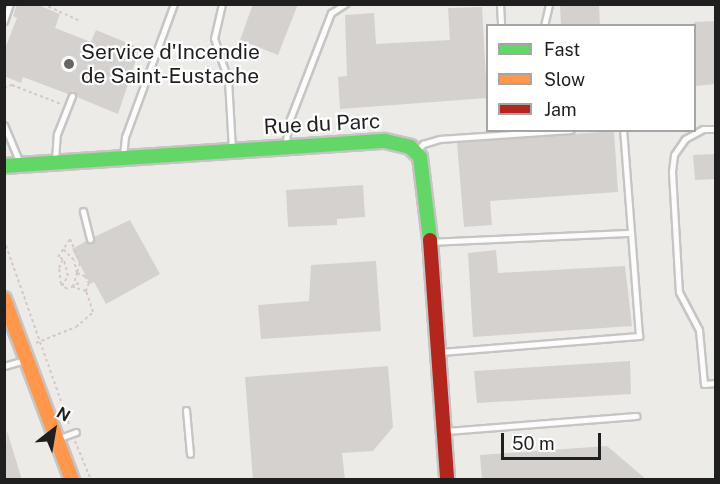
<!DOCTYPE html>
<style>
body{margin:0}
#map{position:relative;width:720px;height:484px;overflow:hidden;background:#edebe8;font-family:"Public Sans",sans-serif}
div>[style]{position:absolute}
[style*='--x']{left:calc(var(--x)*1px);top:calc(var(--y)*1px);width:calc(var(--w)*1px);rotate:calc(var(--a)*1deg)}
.building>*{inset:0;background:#d4d1cf}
.path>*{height:2px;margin-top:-1px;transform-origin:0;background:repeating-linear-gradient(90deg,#d6c8c7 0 3px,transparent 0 6px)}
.roads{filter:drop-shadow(2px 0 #c6c5c4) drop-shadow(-2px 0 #c6c5c4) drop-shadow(0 2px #c6c5c4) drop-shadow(0 -2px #c6c5c4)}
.lane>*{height:5px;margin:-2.5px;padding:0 2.5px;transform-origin:2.5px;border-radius:2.5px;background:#fcfcfc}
.fast>*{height:14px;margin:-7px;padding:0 7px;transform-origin:7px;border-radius:7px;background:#63d668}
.slow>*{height:14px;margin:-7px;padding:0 7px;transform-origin:7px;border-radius:7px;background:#ff974d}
.jam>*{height:14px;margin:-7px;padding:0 7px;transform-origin:7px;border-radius:7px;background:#b3261e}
.dots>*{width:16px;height:16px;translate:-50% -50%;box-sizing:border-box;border:3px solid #fff;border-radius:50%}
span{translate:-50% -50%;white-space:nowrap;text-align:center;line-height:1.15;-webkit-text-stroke:4.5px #fff;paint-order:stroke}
.poi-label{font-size:21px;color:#1f1f1f}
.left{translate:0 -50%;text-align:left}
.street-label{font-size:21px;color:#1f1f1f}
.frame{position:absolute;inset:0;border:6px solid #1f1f1f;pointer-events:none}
.legend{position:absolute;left:486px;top:24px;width:210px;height:108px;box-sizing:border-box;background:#fff;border:2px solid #a5a5a5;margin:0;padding:8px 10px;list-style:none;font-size:18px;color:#1f1f1f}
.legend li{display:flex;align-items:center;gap:12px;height:30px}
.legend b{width:30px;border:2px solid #a5a5a5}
.north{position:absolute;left:24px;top:400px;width:60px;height:60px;-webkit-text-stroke:4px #fff;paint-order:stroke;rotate:31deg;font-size:16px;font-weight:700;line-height:24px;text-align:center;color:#1f1f1f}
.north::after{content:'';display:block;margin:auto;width:21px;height:27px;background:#1f1f1f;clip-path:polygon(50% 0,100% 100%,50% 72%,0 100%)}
.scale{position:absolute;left:501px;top:433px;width:100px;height:27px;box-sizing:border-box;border:3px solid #1f1f1f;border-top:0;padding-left:8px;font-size:18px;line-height:21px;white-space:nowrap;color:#1f1f1f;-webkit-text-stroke:4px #fff;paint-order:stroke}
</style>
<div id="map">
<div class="building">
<div style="clip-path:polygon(17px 4px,36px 4px,60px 14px,55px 28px,91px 42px,96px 30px,140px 48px,118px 114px,77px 97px,73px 91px,68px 94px,23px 77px,21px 83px,4px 76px,4px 51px,17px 18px,13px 16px)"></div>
<div style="clip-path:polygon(253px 4px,298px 4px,278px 55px,240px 40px)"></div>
<div style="clip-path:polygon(560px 4px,599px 4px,600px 26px,561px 26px)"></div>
<div style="clip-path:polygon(482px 7px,487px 98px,340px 109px,338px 77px,347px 76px,345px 15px,374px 13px,376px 44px,450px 40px,448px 8px)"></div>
<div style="clip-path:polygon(716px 21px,716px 84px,694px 86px,694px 22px)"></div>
<div style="clip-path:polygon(614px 131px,618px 192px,490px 201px,492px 225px,464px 227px,457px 143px)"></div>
<div style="clip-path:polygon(716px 154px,716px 179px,695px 180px,693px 155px)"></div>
<div style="clip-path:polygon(363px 185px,365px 217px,337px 219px,337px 225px,288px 227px,286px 190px)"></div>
<div style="clip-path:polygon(130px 220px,160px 274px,106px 304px,94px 282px,90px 284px,72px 249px,86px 241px,92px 244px,94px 237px)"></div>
<div style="clip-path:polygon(496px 250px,498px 273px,625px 266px,632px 326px,473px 337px,468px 253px)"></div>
<div style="clip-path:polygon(376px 261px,381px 331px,261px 339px,258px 305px,309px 301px,311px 265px)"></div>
<div style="clip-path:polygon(630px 361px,631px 394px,477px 403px,474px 371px)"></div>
<div style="clip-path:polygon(388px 366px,393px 427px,373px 451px,342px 453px,345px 480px,253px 480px,245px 377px)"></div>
<div style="clip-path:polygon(7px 431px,22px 480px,4px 480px)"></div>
<div style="clip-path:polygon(607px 446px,647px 480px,482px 480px,480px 455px)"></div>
</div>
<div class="path">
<div style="--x:43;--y:4;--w:41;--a:24.7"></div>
<div style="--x:4;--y:88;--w:9;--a:-21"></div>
<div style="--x:12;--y:85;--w:53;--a:21.2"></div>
<div style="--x:4;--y:240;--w:195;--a:70.5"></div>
<div style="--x:79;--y:283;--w:13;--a:153"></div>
<div style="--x:67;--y:289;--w:8;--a:-140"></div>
<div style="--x:61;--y:284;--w:16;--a:-97"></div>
<div style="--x:59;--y:268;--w:10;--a:-66"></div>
<div style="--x:63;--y:259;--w:5;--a:-158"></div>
<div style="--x:58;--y:257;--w:22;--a:-56"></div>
<div style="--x:70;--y:239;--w:26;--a:67"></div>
<div style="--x:80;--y:263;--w:10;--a:107"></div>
<div style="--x:77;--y:273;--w:9;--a:21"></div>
<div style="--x:85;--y:276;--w:8;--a:60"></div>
<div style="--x:89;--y:283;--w:9;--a:111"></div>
<div style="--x:62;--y:286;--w:12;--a:-59"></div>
<div style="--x:68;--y:276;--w:16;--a:-104"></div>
<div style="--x:36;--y:343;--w:43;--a:-21.8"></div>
<div style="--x:76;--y:327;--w:23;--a:-41"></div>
<div style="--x:93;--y:312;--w:22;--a:-108"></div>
<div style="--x:86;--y:291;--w:14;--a:-163"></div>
<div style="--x:73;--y:287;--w:15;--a:-74"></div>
<div style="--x:77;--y:273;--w:13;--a:-103"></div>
<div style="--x:74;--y:260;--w:17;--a:-135"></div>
<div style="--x:75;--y:441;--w:42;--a:67.7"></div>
</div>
<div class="roads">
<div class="lane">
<div style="--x:222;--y:4;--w:35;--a:103"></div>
<div style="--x:214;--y:38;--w:44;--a:71.6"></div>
<div style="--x:228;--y:80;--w:69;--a:86.7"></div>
<div style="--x:500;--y:4;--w:22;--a:87"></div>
<div style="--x:4;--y:21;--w:18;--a:-71"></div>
<div style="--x:544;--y:26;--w:23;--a:-77"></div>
<div style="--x:4;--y:125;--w:41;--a:67.2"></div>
<div style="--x:716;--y:129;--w:13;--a:180"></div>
<div style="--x:703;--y:129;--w:21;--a:151"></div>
<div style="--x:685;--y:139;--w:19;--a:125"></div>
<div style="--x:674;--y:155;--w:17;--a:97"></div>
<div style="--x:672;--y:172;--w:120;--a:86.7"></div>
<div style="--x:679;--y:292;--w:43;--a:62.2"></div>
<div style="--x:699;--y:330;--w:54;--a:84.7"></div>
<div style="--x:704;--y:384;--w:12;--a:-5"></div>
<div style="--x:285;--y:146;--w:27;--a:-80"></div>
<div style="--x:290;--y:119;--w:114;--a:-68.9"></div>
<div style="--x:331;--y:13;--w:17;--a:-33"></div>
<div style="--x:416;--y:152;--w:11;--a:-49"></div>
<div style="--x:423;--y:144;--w:17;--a:-17"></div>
<div style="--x:439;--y:139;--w:132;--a:-3.9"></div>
<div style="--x:123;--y:156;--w:19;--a:-84"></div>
<div style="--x:125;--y:137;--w:142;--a:-69.8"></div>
<div style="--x:55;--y:160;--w:26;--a:-86"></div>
<div style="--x:57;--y:134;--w:41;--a:-68.5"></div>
<div style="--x:83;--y:211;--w:29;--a:76"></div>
<div style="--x:431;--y:242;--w:199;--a:-2.6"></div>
<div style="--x:440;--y:352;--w:200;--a:-4.6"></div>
<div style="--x:639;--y:336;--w:207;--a:-94.4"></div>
<div style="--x:4;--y:366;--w:22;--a:-16"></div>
<div style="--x:186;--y:410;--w:44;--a:84.8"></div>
<div style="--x:446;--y:431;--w:191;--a:-4.5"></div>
<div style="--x:57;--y:439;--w:20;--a:-20"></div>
</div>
<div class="fast">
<div style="--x:4;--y:166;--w:382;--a:-3.8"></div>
<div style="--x:385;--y:141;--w:26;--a:13"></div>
<div style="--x:410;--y:147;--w:14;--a:45"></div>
<div style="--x:420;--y:157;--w:84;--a:83.1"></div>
</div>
<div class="slow">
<div style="--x:4;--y:299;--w:193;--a:69.4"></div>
</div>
<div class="jam">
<div style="--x:430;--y:240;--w:241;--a:85.9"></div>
</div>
</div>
<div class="dots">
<div style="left:69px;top:64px;background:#676665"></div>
</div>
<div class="poi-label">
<span class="left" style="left:81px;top:64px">Service d'Incendie<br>de Saint-Eustache</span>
</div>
<div class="street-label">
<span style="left:322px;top:124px;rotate:-3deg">Rue du Parc</span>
</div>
<div class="frame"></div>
<ul class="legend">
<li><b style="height:8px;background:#63d668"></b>Fast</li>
<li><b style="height:8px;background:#ff974d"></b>Slow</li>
<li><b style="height:8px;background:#b3261e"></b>Jam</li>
</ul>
<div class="north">N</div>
<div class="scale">50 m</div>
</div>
